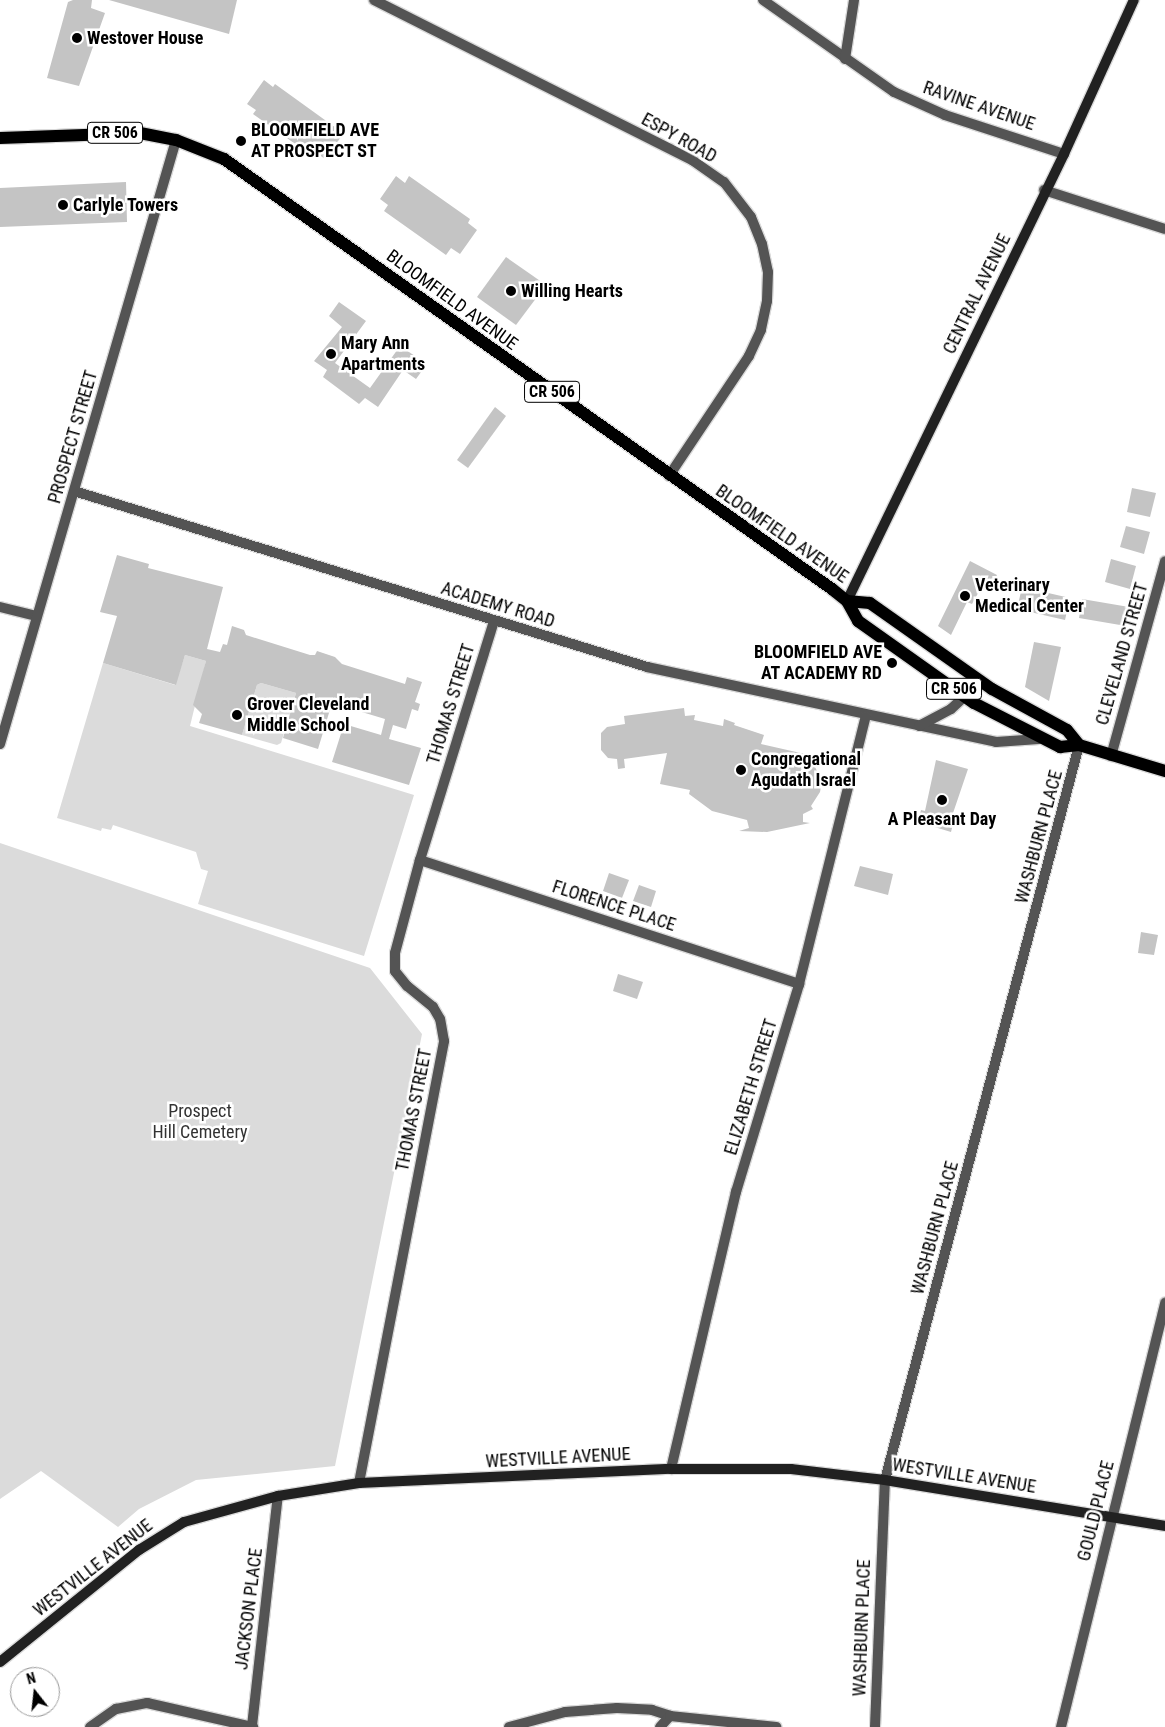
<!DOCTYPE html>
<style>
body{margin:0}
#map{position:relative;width:1165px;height:1727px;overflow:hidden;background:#fff;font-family:"Roboto Condensed",sans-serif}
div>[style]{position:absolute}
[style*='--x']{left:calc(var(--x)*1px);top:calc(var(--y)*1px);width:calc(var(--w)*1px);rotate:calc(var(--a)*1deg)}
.green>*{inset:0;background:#dbdbdb}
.building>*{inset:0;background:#c4c4c4}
.roads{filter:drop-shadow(1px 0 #dbdbdb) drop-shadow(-1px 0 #dbdbdb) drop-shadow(0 1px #dbdbdb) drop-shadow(0 -1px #dbdbdb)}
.street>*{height:10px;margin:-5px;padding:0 5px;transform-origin:5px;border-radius:5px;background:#545454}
.secondary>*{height:10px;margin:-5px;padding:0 5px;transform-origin:5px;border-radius:5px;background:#212121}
.primary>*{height:12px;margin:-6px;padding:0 6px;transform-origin:6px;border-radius:6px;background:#000}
.dots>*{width:14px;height:14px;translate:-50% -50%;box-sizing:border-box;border:2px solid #fff;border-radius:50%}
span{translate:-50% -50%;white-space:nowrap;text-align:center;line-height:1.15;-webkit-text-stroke:5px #fff;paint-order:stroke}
.shield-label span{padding:1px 4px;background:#fff;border:1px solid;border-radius:4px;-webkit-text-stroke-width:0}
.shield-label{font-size:16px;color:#000;font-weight:700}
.poi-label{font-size:18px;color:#000;font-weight:700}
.left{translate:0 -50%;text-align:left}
.right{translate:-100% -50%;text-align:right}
.street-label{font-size:18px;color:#000}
.park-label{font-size:18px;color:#323232}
.north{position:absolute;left:10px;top:1667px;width:50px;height:50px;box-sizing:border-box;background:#fff;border:1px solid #999;border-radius:50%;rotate:344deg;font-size:14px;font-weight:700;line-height:20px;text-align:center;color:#000}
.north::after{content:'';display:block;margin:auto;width:18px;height:22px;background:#000;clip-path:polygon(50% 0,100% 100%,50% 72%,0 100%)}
</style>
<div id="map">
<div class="green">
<div style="clip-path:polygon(185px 655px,206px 661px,190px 726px,414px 795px,364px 956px,198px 904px,208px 871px,201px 869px,196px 852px,113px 825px,111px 830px,102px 828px,101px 831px,57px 818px,103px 663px,175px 685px)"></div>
<div style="clip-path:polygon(261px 683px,296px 693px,281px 743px,277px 745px,242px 735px,257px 685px)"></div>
<div style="clip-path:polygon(0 843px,370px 968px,422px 1034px,335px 1466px,196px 1480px,139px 1509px,118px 1527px,41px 1471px,0 1499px)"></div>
</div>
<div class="building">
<div style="clip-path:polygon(73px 0,92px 0,91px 8px,105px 13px,79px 86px,47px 78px,68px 2px)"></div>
<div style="clip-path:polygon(109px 0,237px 0,229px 34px)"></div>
<div style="clip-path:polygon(264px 80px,273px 87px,275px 84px,336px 128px,333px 132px,341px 137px,325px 159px,318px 154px,315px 158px,253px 114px,256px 110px,247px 104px)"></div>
<div style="clip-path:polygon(396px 176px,405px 183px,409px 176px,470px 219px,468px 223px,477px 230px,460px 254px,451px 248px,446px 255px,384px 211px,388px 205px,380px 199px)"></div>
<div style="clip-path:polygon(126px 182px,127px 222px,0 227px,0 188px)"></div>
<div style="clip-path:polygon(506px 257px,546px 285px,516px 325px,477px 297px)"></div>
<div style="clip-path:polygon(339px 302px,366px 321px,335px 363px,370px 388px,400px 346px,427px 364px,416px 379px,403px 370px,378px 407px,365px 398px,359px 404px,323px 377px,327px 370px,314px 361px,342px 327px,329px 316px)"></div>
<div style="clip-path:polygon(495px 407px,506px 416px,468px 468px,457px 460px)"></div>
<div style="clip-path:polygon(1132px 488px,1156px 493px,1150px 517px,1127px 512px)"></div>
<div style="clip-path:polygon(1126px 526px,1150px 532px,1144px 554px,1120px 547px)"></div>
<div style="clip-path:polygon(117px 555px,149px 564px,148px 568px,223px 587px,207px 649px,220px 652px,223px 644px,227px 645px,232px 626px,244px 630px,246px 635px,310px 655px,315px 655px,317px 651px,335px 657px,342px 664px,405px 684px,407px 677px,422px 682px,415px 702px,420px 704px,418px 711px,412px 709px,406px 729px,393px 725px,389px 739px,421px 748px,409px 785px,332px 762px,344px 724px,381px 735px,385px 719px,332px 703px,318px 749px,283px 738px,296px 693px,261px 683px,257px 685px,242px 735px,199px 723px,202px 714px,193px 705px,206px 661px,185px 655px,176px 685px,103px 663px,117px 616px,100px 612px)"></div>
<div style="clip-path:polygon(1111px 559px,1136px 566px,1130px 589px,1105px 582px)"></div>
<div style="clip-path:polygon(970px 561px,997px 575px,989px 590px,982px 586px,972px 604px,967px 602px,951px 635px,938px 626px)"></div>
<div style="clip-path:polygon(1022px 587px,1070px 598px,1065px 620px,1017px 609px)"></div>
<div style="clip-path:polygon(1082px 599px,1129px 607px,1126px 626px,1079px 618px)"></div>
<div style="clip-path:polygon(1034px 642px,1061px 647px,1049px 701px,1025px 687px)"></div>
<div style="clip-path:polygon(684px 708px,685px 716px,695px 715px,694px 720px,723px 726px,724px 719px,735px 723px,734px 725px,764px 735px,761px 744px,805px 754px,815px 761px,814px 765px,822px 781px,820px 792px,811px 806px,813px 809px,803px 814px,803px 822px,810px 823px,767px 832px,739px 831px,749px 828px,747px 820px,712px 811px,689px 794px,690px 790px,660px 784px,667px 753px,624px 759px,625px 768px,618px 769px,617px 759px,608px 758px,601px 750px,601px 733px,607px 727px,625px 724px,624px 716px)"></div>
<div style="clip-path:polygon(936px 760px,968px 769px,951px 819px,954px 820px,951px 832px,918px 822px,921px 810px,925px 811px)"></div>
<div style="clip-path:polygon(860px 866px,893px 874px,888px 895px,854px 886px)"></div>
<div style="clip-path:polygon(609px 873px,629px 880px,622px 898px,603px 891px)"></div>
<div style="clip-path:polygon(639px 885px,656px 891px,651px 907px,633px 901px)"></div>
<div style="clip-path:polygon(1141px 932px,1158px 935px,1154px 955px,1138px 953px)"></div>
<div style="clip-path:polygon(618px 974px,643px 982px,637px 999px,613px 991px)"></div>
</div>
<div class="roads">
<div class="street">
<div style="--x:374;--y:0;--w:356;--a:26.7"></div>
<div style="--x:692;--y:160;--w:39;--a:35"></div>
<div style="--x:724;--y:182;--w:44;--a:52.4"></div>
<div style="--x:751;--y:217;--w:29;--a:68"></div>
<div style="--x:762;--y:244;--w:29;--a:78"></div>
<div style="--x:768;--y:272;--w:29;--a:92"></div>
<div style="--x:767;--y:301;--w:30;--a:102"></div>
<div style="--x:761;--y:330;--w:29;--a:115"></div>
<div style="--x:749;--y:356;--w:144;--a:123.7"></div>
<div style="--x:763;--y:0;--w:160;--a:35.1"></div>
<div style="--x:894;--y:92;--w:56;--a:24.3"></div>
<div style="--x:945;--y:115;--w:125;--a:18.1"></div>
<div style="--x:845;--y:59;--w:60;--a:-81.3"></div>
<div style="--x:1044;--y:190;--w:127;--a:17.9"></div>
<div style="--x:74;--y:491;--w:599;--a:17.07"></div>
<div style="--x:647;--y:667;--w:357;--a:12.1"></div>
<div style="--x:996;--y:742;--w:43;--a:-4"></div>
<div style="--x:0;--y:607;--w:38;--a:14"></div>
<div style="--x:919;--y:726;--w:36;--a:-28"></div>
<div style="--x:951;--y:709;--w:41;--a:-43"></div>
<div style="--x:0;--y:744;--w:629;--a:-73.75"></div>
<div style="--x:1111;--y:756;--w:202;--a:-74.5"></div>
<div style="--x:420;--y:860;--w:399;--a:18.1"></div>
<div style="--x:671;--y:1469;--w:285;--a:-76.8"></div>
<div style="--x:736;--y:1192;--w:217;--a:-73.1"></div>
<div style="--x:799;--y:984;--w:276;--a:-76"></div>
<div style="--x:359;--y:1483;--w:450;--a:-79.1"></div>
<div style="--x:444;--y:1041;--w:22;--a:-100"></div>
<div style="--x:440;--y:1019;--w:14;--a:-120"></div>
<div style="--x:433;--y:1007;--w:33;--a:-141"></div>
<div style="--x:407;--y:986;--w:19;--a:-129"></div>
<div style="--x:395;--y:971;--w:18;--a:-90"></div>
<div style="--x:395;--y:953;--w:96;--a:-75"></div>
<div style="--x:420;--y:860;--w:250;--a:-72.8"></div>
<div style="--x:252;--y:1726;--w:231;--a:-83.6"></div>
<div style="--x:90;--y:1727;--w:32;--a:-35"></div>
<div style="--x:116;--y:1709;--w:32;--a:-11"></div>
<div style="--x:147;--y:1703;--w:109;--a:12.8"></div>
<div style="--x:509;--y:1727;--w:58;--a:-15"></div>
<div style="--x:565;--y:1712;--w:52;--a:-4.4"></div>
<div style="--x:617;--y:1708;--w:35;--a:3"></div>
<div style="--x:652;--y:1710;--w:19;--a:18"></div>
<div style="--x:660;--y:1727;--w:15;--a:-48"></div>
<div style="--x:670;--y:1716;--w:107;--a:5.9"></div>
<div style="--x:875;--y:1727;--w:247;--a:-87.7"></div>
<div style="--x:885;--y:1480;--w:760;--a:-75.21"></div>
<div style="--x:1061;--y:1727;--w:437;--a:-76.2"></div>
</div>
<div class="secondary">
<div style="--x:847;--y:601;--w:497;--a:-64.1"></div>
<div style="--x:1064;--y:154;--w:169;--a:-65.6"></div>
<div style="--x:0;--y:1662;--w:179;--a:-38.9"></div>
<div style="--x:139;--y:1550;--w:53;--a:-31.9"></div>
<div style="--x:184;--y:1522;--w:98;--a:-15.5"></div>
<div style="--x:278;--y:1496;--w:82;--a:-9.1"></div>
<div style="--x:359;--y:1483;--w:312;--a:-2.6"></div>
<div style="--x:671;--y:1469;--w:120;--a:0"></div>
<div style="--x:791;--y:1469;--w:95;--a:6.7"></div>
<div style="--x:885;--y:1480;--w:284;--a:9.3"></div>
</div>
<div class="primary">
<div style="--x:0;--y:138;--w:140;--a:-2"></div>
<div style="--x:140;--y:133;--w:37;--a:11"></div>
<div style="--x:176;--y:140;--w:52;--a:21.6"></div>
<div style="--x:224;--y:159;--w:745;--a:35.27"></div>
<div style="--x:832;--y:589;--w:19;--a:39"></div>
<div style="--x:847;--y:601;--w:23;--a:61"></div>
<div style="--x:858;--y:621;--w:142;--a:35.3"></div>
<div style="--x:974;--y:703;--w:97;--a:27.1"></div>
<div style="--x:1060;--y:747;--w:19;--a:-6"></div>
<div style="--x:1079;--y:745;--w:90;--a:16.8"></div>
<div style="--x:847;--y:601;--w:23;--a:5"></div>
<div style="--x:870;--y:603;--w:149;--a:35.2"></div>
<div style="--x:992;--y:689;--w:85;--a:28.7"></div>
<div style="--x:1067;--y:730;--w:19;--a:51"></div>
</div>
</div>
<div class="dots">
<div style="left:77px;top:38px;background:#000"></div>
<div style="left:241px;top:141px;background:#000"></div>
<div style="left:63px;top:205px;background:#000"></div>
<div style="left:511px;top:291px;background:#000"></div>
<div style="left:331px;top:354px;background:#000"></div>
<div style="left:965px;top:596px;background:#000"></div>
<div style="left:892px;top:663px;background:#000"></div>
<div style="left:237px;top:715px;background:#000"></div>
<div style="left:741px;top:770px;background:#000"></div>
<div style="left:942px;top:800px;background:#000"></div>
</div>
<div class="shield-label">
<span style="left:115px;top:133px">CR 506</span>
<span style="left:552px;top:392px">CR 506</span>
<span style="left:954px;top:689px">CR 506</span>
</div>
<div class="poi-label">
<span class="left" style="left:87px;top:38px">Westover House</span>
<span class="left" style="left:251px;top:141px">BLOOMFIELD AVE<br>AT PROSPECT ST</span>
<span class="left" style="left:73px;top:205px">Carlyle Towers</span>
<span class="left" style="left:521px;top:291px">Willing Hearts</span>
<span class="left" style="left:341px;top:354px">Mary Ann<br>Apartments</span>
<span class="left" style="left:975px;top:596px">Veterinary<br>Medical Center</span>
<span class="right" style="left:882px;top:663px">BLOOMFIELD AVE<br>AT ACADEMY RD</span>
<span class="left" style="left:247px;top:715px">Grover Cleveland<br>Middle School</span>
<span class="left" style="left:751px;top:770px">Congregational<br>Agudath Israel</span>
<span style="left:942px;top:819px">A Pleasant Day</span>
</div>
<div class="street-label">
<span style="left:979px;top:106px;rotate:19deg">RAVINE AVENUE</span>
<span style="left:679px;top:138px;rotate:29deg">ESPY ROAD</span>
<span style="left:977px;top:294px;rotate:-64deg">CENTRAL AVENUE</span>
<span style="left:452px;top:300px;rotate:36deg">BLOOMFIELD AVENUE</span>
<span style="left:73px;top:437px;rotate:-74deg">PROSPECT STREET</span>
<span style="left:782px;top:534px;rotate:35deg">BLOOMFIELD AVENUE</span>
<span style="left:498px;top:605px;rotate:17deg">ACADEMY ROAD</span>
<span style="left:1122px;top:654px;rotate:-74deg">CLEVELAND STREET</span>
<span style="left:451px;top:704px;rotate:-73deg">THOMAS STREET</span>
<span style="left:1039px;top:837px;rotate:-75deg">WASHBURN PLACE</span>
<span style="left:614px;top:906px;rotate:18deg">FLORENCE PLACE</span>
<span style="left:751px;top:1087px;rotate:-73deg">ELIZABETH STREET</span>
<span style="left:414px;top:1110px;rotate:-79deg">THOMAS STREET</span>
<span style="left:935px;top:1228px;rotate:-75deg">WASHBURN PLACE</span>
<span style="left:558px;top:1458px;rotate:-3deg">WESTVILLE AVENUE</span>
<span style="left:964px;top:1476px;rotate:9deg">WESTVILLE AVENUE</span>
<span style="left:1096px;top:1511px;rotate:-76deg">GOULD PLACE</span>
<span style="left:93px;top:1568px;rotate:-38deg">WESTVILLE AVENUE</span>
<span style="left:249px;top:1609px;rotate:-83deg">JACKSON PLACE</span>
<span style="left:862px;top:1628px;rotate:-88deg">WASHBURN PLACE</span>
</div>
<div class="park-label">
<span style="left:200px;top:1122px">Prospect<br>Hill Cemetery</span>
</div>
<div class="north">N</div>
</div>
